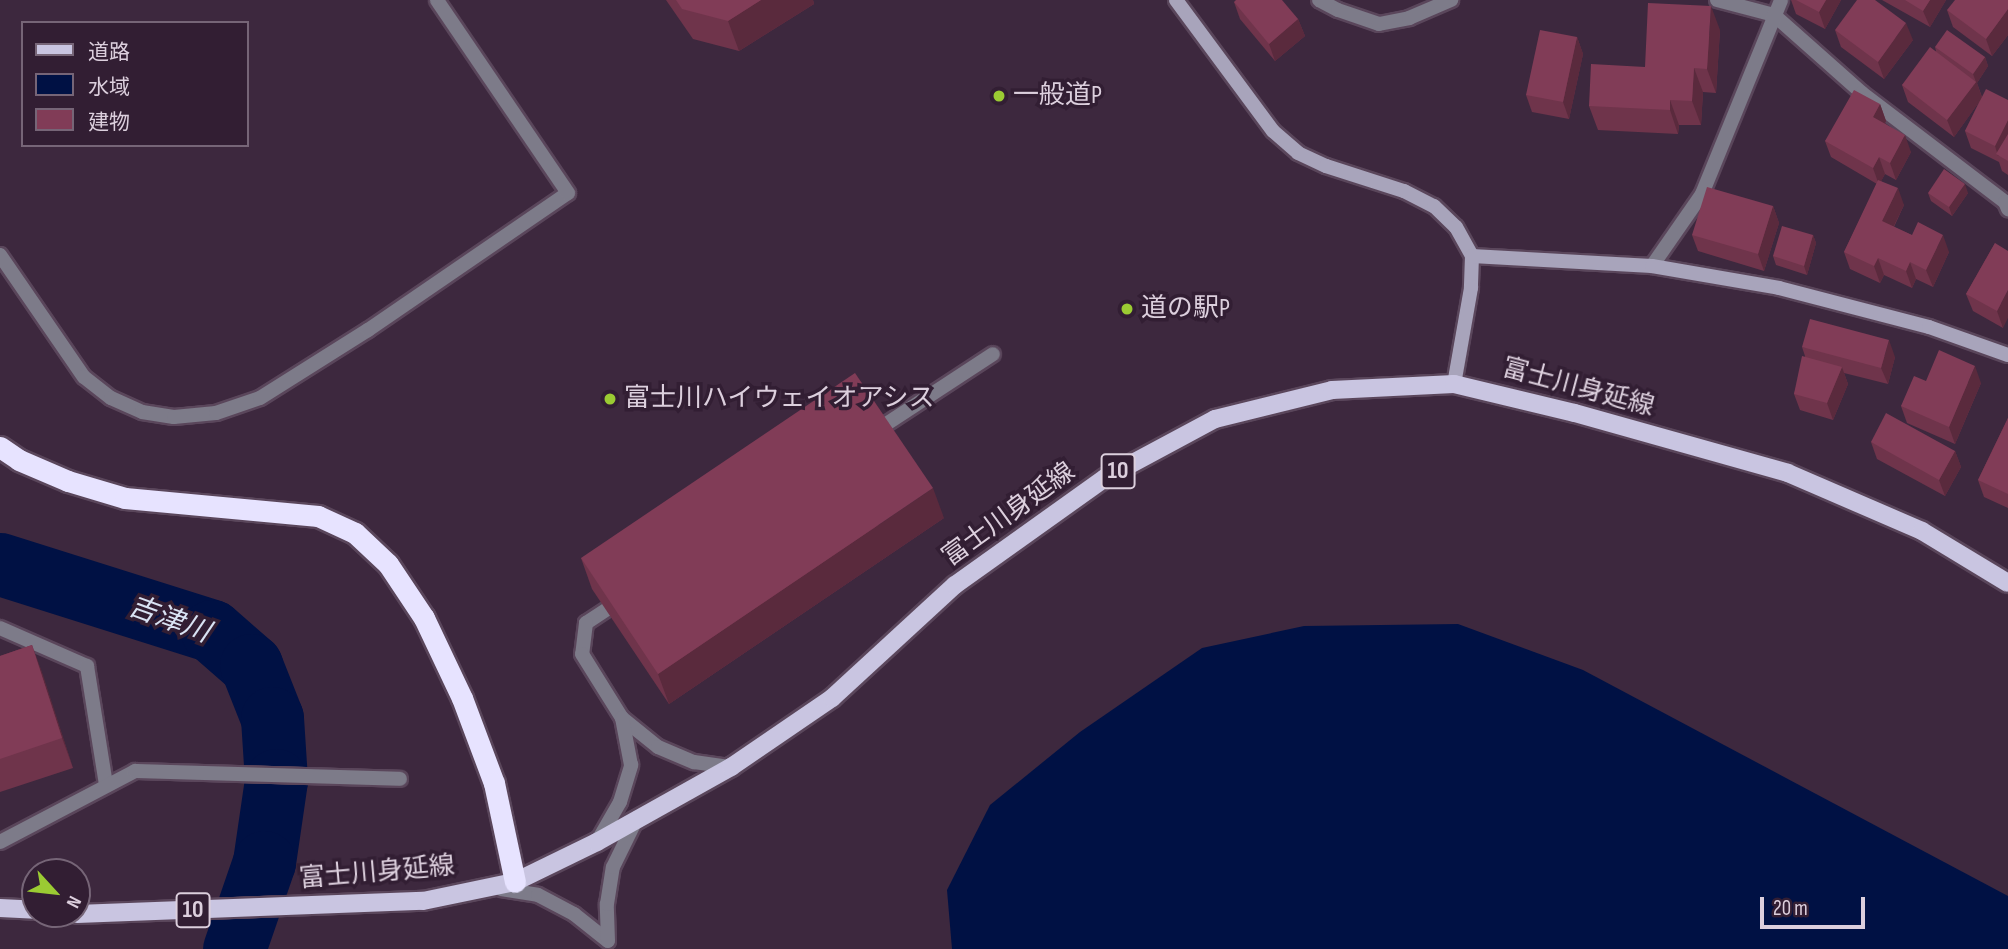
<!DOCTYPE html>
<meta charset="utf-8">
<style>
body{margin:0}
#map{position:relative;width:2008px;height:949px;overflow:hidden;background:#3d283e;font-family:"Sofia Sans Condensed","Noto Sans JP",sans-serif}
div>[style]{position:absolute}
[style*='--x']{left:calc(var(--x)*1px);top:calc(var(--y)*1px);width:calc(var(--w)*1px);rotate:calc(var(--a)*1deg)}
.water>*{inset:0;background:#014}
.river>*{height:63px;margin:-31.5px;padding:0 31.5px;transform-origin:31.5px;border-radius:31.5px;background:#014}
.roads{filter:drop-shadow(2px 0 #5a465b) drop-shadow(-2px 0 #5a465b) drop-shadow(0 2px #5a465b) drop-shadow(0 -2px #5a465b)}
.lane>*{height:14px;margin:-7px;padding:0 7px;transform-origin:7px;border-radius:7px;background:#7d7b89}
.street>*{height:14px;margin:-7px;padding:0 7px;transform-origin:7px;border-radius:7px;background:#7d7b89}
.secondary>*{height:14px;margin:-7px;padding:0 7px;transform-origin:7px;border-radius:7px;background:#a8a4bb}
.primary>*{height:18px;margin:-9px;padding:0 9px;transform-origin:9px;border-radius:9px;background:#c9c5e1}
.highway>*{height:21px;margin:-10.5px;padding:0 10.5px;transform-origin:10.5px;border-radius:10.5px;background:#e7e3ff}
.wall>*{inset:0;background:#6f344b}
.shaded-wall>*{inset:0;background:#5a2a3d}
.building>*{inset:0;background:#813c57}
.dots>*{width:19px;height:19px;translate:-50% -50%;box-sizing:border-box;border:4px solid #321e33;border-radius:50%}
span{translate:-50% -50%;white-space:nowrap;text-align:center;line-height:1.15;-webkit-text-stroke:7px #321e33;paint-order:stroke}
.shield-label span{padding:2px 5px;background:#321e33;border:2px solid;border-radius:5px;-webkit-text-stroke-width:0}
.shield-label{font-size:24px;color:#dccfdd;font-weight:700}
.poi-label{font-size:26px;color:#dccfdd}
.left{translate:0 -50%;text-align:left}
.street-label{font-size:26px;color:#dccfdd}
.water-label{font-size:28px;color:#d9e3f4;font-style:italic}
.legend{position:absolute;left:21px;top:21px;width:228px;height:126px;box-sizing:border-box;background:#321e33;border:2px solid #766577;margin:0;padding:9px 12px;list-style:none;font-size:21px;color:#dccfdd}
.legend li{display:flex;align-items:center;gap:14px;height:35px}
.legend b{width:35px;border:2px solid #766577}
.north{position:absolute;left:21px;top:858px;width:70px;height:70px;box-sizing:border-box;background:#321e33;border:2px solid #766577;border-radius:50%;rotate:117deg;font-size:19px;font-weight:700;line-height:28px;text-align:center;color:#dccfdd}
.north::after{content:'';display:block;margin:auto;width:24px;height:32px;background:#9bcb33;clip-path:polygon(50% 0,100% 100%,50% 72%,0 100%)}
.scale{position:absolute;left:1760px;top:897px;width:105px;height:32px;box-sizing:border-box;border:4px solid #dccfdd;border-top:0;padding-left:9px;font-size:21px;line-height:24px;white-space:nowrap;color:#dccfdd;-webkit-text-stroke:5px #321e33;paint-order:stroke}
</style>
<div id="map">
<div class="water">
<div style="clip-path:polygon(1458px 624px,1583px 670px,2008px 896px,2008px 949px,952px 949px,947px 890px,990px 805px,1080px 732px,1202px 648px,1304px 626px)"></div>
</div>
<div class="river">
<div style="--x:0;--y:564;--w:222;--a:17.5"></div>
<div style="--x:212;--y:631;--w:52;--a:41.1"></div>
<div style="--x:251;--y:665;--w:57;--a:68.4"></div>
<div style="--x:272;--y:718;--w:62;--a:86.3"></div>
<div style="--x:276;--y:780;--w:83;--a:98.3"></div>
<div style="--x:264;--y:862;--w:92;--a:109"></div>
</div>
<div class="roads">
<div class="lane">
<div style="--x:0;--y:255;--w:148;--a:55.5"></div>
<div style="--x:84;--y:377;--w:34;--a:38"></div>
<div style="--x:111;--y:398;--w:34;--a:24"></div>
<div style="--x:142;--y:412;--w:32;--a:9"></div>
<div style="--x:174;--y:417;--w:42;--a:-5.4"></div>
<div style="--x:216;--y:413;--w:46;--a:-18.8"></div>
<div style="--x:260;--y:398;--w:128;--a:-32.2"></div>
<div style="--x:368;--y:330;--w:242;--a:-34.4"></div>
<div style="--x:568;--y:193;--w:233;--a:-124.2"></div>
<div style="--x:874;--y:432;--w:142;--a:-33.2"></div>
<div style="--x:621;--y:600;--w:42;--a:146.7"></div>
<div style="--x:586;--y:623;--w:31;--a:97"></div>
<div style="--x:582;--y:654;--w:75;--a:58"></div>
<div style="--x:622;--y:718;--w:46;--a:38.9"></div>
<div style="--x:658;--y:747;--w:39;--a:23"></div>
<div style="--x:694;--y:762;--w:37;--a:8"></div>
<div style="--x:597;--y:842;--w:46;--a:-60.1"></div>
<div style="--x:620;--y:802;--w:39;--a:-73"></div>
<div style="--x:631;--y:765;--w:48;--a:-100.8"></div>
<div style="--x:501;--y:889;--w:37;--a:9"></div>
<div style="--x:538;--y:895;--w:41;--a:27.8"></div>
<div style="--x:574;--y:914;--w:43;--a:38.5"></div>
<div style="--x:608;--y:941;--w:37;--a:-92"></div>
<div style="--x:607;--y:904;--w:37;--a:-81"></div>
<div style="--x:613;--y:867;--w:55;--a:-63.9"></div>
</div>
<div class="street">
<div style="--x:1319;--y:0;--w:21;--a:28"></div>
<div style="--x:1338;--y:10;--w:43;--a:18.9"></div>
<div style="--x:1379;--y:24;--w:31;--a:-11"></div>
<div style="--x:1409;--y:18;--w:46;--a:-23.2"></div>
<div style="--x:1717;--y:0;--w:59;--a:14.7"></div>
<div style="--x:1774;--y:15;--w:118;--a:41.6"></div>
<div style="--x:1862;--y:93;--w:180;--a:37.3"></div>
<div style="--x:2005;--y:202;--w:8;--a:67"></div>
<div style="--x:1652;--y:266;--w:88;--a:-55.2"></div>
<div style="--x:1702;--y:194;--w:209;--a:-67.8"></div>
<div style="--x:0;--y:628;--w:95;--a:23.6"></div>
<div style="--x:87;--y:666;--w:121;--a:80.9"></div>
<div style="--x:0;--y:842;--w:153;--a:-27.7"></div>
<div style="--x:135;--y:771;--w:265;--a:1.7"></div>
</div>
<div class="secondary">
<div style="--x:1176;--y:0;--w:163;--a:53.5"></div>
<div style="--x:1273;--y:131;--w:33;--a:41"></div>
<div style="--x:1298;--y:153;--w:31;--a:25"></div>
<div style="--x:1326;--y:166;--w:82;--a:17.8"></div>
<div style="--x:1404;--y:191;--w:34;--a:27"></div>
<div style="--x:1434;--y:206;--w:30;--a:44"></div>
<div style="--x:1456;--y:227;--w:33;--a:61"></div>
<div style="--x:1472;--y:256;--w:32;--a:92"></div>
<div style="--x:1471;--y:288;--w:97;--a:100"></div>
<div style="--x:1472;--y:256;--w:180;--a:3.2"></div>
<div style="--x:1652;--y:266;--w:129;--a:9.8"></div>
<div style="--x:1779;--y:288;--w:155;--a:14.6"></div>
<div style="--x:1929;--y:327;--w:84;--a:19.5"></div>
</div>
<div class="primary">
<div style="--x:0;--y:908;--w:35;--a:3"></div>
<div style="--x:77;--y:914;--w:346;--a:-2.2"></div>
<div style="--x:423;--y:901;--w:94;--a:-11.7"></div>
<div style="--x:515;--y:882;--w:91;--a:-26"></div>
<div style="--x:597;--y:842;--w:154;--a:-29.2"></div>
<div style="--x:731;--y:767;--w:122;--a:-34.3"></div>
<div style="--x:832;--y:698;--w:167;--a:-42.6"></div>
<div style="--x:955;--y:585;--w:184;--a:-35.5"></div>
<div style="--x:1105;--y:478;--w:125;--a:-28.2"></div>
<div style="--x:1215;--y:419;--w:121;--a:-13.9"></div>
<div style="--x:1332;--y:390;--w:122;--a:-2.8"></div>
<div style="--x:1454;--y:384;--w:124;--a:13.5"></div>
<div style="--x:1575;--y:413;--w:221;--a:15.7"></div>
<div style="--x:1788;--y:473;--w:146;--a:23.4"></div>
<div style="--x:1922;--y:531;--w:100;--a:31.2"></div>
</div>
<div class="highway">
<div style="--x:0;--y:447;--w:23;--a:34"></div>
<div style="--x:19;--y:460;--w:53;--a:23.2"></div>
<div style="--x:68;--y:481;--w:59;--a:16.6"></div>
<div style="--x:125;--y:498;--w:194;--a:5.3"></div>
<div style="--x:318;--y:516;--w:41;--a:24.7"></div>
<div style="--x:355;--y:533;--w:45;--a:43.2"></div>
<div style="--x:388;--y:564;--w:65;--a:56.3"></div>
<div style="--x:424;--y:618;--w:89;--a:64.6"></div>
<div style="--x:462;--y:698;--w:91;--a:69.4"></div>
<div style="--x:494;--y:783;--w:101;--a:78"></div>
</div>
</div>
<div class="wall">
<div style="clip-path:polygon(666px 0,813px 0,814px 4px,739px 51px,693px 39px)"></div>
<div style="clip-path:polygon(1791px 0,1841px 0,1825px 29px,1796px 14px)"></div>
<div style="clip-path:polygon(1882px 0,1946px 0,1930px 27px)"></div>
<div style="clip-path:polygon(2008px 0,2008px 35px,1992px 56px,1953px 27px,1947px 10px)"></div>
<div style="clip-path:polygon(1234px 2px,1298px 19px,1305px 36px,1275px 61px,1240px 19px)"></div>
<div style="clip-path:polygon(1720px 30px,1716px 93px,1703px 92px,1701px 125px,1679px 125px,1678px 134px,1598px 130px,1589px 106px,1645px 67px)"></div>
<div style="clip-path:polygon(1835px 30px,1913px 40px,1884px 79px,1841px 47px)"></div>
<div style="clip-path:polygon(1577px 37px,1583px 54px,1569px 119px,1532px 112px,1526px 95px)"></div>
<div style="clip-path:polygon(1935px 47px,1985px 57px,1988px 66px,1977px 83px,1982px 97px,2008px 100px,2008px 175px,2002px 171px,1999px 162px,1971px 148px,1965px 131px,1979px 102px,1954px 137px,1908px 102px,1902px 85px,1936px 51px)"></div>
<div style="clip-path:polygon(1880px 104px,1886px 121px,1885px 123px,1911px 152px,1896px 180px,1885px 174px,1881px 181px,1904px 205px,1894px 227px,1949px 252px,1933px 287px,1916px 279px,1912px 288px,1884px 275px,1880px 283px,1850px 269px,1844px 252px,1877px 184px,1831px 157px,1825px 141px)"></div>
<div style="clip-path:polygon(1928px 193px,1968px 193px,1952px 216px,1931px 201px)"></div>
<div style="clip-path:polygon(1773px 206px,1779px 223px,1764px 271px,1698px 251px,1692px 235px)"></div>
<div style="clip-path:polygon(1813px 235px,1816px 243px,1807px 275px,1776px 265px,1773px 256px)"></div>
<div style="clip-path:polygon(1995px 243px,2003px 328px,1973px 311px,1966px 294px)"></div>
<div style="clip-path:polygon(1802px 347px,1895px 357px,1888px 384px,1844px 373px,1848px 384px,1833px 420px,1800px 410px,1794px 394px,1805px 356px)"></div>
<div style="clip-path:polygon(1926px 381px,1981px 383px,1955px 444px,1907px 423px,1901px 406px)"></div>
<div style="clip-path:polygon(2008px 418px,2008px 508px,1984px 497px,1978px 480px)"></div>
<div style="clip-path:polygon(1871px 442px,1955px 451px,1961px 467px,1945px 496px,1877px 459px)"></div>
<div style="clip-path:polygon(944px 518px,669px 704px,592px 589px,581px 558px)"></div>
<div style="clip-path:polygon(32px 645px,73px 768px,0 792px,0 656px)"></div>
</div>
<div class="shaded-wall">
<div style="clip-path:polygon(761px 0,813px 0,814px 4px,739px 51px,728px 21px)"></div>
<div style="clip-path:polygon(1826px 0,1841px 0,1825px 29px,1819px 12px)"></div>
<div style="clip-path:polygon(1930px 0,1946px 0,1930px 27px,1923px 11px)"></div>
<div style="clip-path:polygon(1711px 6px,1720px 30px,1716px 93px,1707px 69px)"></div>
<div style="clip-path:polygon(2008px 9px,2008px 35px,1992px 56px,1986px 39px)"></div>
<div style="clip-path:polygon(1298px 19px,1305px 36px,1275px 61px,1269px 44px)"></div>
<div style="clip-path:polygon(1906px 23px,1913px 40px,1884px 79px,1878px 62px)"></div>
<div style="clip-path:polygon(1577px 37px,1583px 54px,1569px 119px,1563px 102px)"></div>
<div style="clip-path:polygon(1985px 57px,1988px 66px,1977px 83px,1982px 98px,1954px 137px,1947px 120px,1976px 82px,1973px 74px)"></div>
<div style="clip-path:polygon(1694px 68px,1703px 92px,1701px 125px,1692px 101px)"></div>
<div style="clip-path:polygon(1670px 100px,1679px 125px,1678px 134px,1670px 110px)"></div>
<div style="clip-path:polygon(1880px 104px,1886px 121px,1880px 133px,1873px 117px)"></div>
<div style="clip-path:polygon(2008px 120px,2008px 149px,1998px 156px,1995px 146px)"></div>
<div style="clip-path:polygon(1905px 135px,1911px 152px,1896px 180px,1890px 163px)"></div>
<div style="clip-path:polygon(1879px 157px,1885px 174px,1879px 185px,1873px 168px)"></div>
<div style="clip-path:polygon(1965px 184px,1968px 193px,1952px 216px,1949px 207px)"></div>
<div style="clip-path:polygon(1898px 188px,1904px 205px,1888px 238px,1882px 221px)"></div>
<div style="clip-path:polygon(1773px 206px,1779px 223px,1764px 271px,1758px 254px)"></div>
<div style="clip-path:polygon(1813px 235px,1816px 243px,1807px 275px,1804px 266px)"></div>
<div style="clip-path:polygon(1943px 235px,1949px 252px,1933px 287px,1926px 270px)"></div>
<div style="clip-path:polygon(1878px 258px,1884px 275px,1880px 283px,1874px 266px)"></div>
<div style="clip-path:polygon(1910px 262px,1916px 279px,1912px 288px,1906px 271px)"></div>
<div style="clip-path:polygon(2008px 290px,2008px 318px,2003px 328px,1997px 311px)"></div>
<div style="clip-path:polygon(1889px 340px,1895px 357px,1888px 384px,1881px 368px)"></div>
<div style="clip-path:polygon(1975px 366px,1981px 383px,1955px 444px,1949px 427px)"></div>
<div style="clip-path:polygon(1842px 367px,1848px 384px,1833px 420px,1827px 403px)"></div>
<div style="clip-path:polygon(1955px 451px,1961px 467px,1945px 496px,1939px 480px)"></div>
<div style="clip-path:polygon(933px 488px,944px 518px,669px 704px,658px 674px)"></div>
<div style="clip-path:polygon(32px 645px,43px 675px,73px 768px,62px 738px)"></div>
</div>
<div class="building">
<div style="clip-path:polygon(676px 0,761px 0,728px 21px,682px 9px)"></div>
<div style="clip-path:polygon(1236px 0,1282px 0,1298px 19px,1269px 44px,1234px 2px)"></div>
<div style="clip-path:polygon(1796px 0,1826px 0,1819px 12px)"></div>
<div style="clip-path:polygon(1857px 0,1875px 0,1906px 23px,1878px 62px,1835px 30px)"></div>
<div style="clip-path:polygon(1905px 0,1930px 0,1923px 11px)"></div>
<div style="clip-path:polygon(1955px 0,2008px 0,2008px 9px,1986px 39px,1947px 10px)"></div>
<div style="clip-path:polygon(1648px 3px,1711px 6px,1707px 69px,1694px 68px,1692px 101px,1670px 100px,1670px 110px,1589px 106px,1591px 64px,1645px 67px)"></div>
<div style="clip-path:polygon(1540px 30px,1577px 37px,1563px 102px,1526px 95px)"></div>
<div style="clip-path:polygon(1947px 30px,1985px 57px,1973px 74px,1935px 47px)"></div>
<div style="clip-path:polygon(1930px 47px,1976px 82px,1947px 120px,1902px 85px)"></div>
<div style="clip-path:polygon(1986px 89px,2008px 100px,2008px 120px,1995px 146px,1965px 131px)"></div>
<div style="clip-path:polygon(1854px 90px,1880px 104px,1873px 117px,1905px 135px,1890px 163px,1879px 157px,1873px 168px,1825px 141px)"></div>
<div style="clip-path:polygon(2008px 134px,2008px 161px,1996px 154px)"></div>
<div style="clip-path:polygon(1944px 169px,1965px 184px,1949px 207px,1928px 193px)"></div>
<div style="clip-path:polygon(1878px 180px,1898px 188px,1882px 221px,1912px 235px,1918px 222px,1943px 235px,1926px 270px,1910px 262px,1906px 271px,1878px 258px,1874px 266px,1844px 252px)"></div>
<div style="clip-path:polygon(1707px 187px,1773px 206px,1758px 254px,1692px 235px)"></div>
<div style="clip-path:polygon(1782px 226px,1813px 235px,1804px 266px,1773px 256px)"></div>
<div style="clip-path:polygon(1995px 243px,2008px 251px,2008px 290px,1997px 311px,1966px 294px)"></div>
<div style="clip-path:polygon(1810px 319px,1889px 340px,1881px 368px,1802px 347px)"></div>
<div style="clip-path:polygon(1939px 350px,1975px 366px,1949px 427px,1901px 406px,1914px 376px,1926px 381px)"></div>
<div style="clip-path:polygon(1802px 356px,1842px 367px,1827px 403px,1794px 394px)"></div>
<div style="clip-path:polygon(855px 373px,933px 488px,658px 674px,581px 558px)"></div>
<div style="clip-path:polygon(1886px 413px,1955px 451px,1939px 480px,1871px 442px)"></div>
<div style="clip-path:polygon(2008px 418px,2008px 494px,1978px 480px)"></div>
<div style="clip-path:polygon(32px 645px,62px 738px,0 759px,0 656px)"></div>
</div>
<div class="dots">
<div style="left:999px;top:96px;background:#9bcb33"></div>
<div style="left:1127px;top:309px;background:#9bcb33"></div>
<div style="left:610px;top:399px;background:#9bcb33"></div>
</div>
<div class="shield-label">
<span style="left:1118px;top:471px">10</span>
<span style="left:193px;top:910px">10</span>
</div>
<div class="poi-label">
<span class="left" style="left:1013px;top:96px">一般道P</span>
<span class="left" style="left:1141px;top:309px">道の駅P</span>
<span class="left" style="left:624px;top:399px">富士川ハイウェイオアシス</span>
</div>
<div class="street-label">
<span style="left:1578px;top:388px;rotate:15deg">富士川身延線</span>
<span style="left:1009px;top:515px;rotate:-36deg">富士川身延線</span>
<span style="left:377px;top:873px;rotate:-5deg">富士川身延線</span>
</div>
<div class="water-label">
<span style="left:169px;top:620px;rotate:20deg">吉津川</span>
</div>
<ul class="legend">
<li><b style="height:9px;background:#c9c5e1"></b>道路</li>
<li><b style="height:19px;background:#014"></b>水域</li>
<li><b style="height:19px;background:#813c57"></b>建物</li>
</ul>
<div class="north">N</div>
<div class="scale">20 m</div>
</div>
